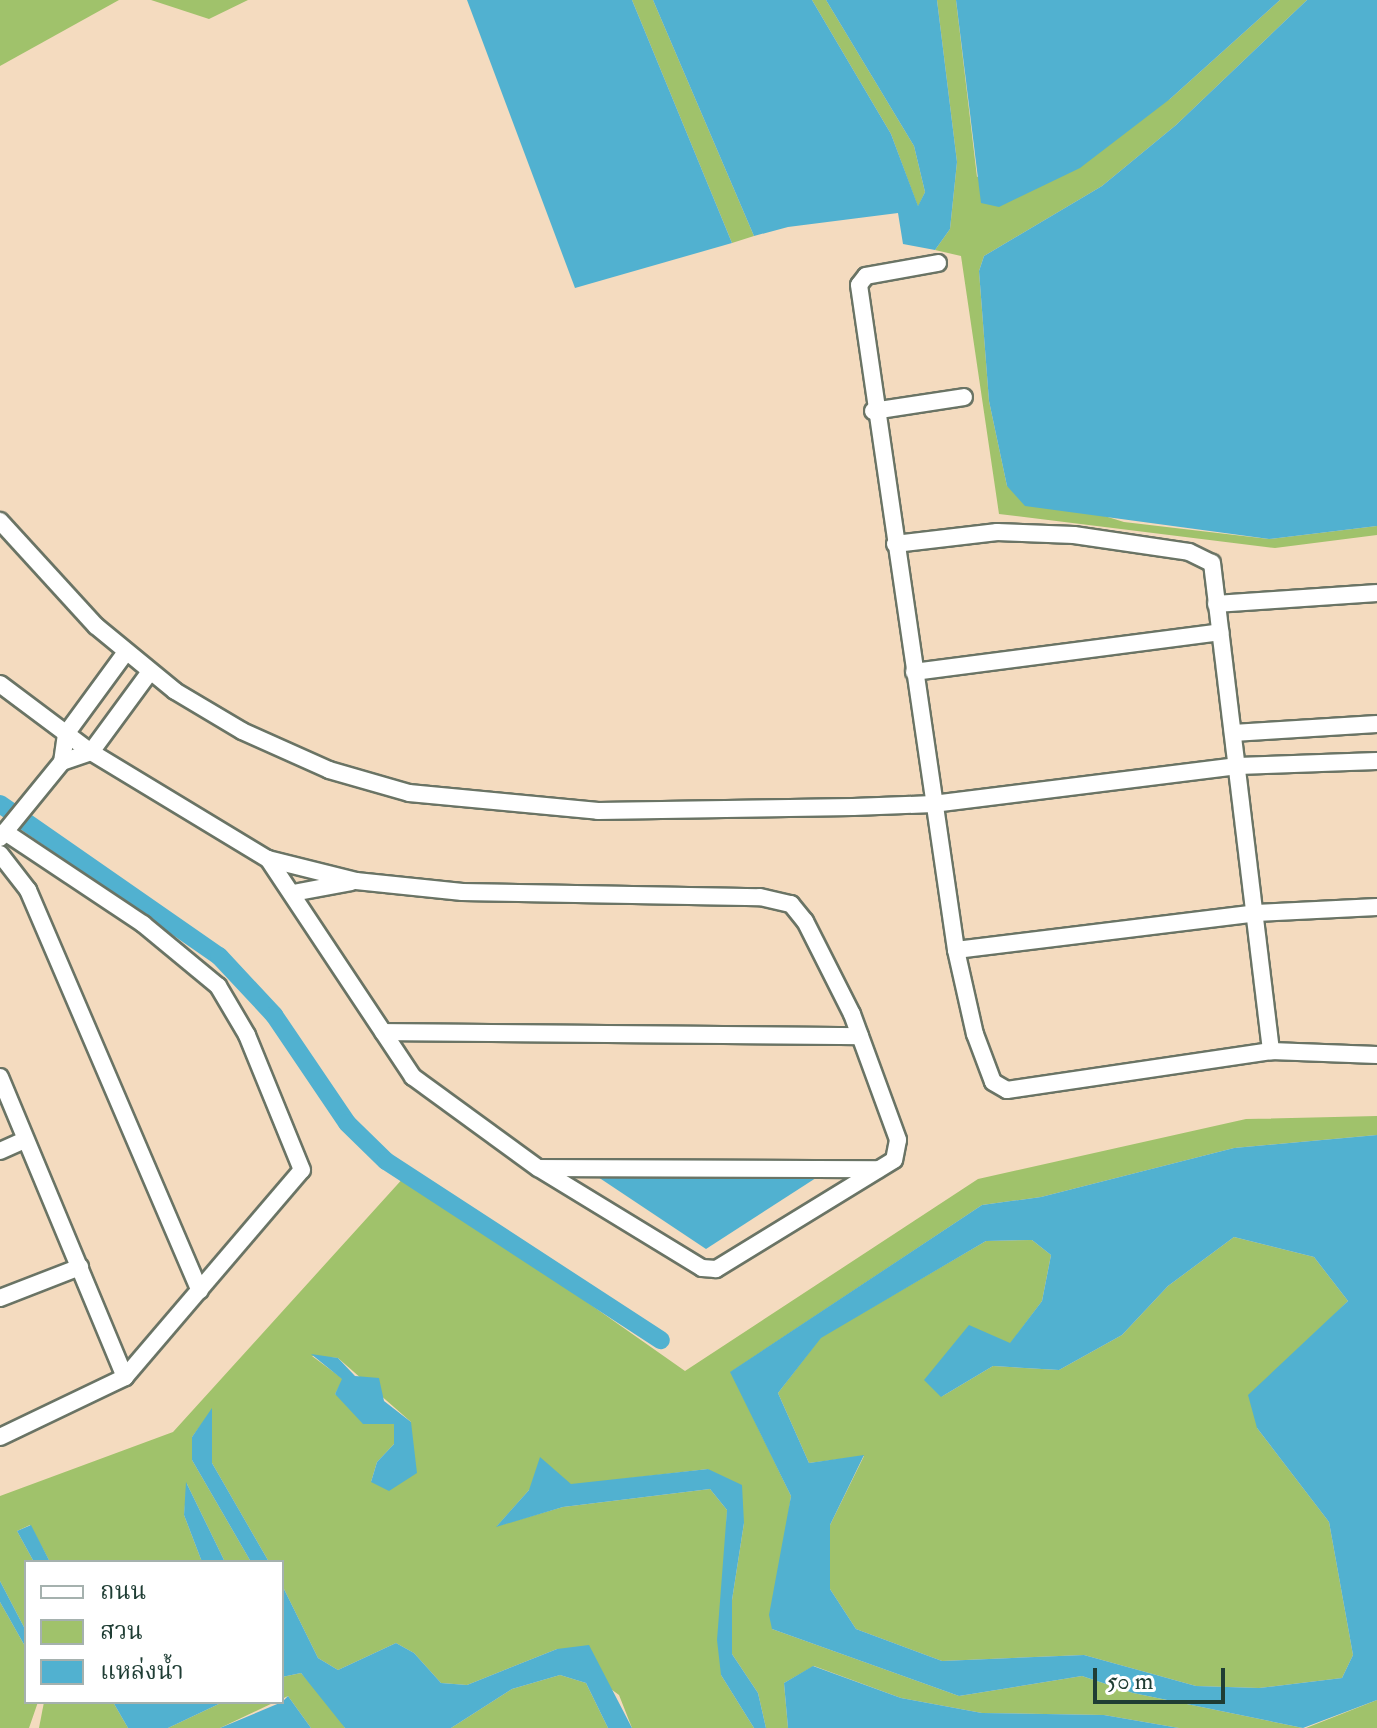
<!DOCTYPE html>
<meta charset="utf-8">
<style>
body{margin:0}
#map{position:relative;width:1377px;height:1728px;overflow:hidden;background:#f4dbbf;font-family:"IM FELL Double Pica","Noto Serif Thai",serif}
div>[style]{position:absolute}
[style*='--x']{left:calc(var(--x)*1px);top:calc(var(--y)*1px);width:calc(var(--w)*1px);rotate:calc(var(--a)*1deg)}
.green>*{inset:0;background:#a0c26b}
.water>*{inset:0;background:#51b1d0}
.canal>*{height:18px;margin:-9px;padding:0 9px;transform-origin:9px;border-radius:9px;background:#51b1d0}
.roads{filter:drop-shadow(2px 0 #6a7465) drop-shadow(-2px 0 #6a7465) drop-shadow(0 2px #6a7465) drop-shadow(0 -2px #6a7465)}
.minor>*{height:16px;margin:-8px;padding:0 8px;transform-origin:8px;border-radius:8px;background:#fff}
span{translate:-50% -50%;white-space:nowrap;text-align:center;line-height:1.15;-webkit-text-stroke:6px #fff;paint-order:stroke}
.legend{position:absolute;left:24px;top:1560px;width:260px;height:144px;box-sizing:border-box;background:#fff;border:2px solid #a5b1ae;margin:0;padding:10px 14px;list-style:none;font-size:24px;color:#1f3d34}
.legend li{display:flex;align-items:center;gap:16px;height:40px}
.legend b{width:40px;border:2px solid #a5b1ae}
.scale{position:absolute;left:1093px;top:1668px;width:132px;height:36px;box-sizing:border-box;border:4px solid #1f3d34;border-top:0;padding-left:10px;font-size:24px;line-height:28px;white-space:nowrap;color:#1f3d34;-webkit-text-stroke:6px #fff;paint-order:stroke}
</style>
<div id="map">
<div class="green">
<div style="clip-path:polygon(0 0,119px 0,0 66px)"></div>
<div style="clip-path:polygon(151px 0,248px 0,209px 19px)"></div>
<div style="clip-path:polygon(632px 0,653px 0,754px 236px,732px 243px)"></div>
<div style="clip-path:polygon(812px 0,826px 0,914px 146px,925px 192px,918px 207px,891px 134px)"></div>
<div style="clip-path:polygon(937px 0,956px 0,977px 177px,1170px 99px,1280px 0,1307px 0,1176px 125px,1102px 186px,984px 256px,979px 271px,989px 401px,1007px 486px,1124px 522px,1269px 539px,1377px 526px,1377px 535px,1275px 548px,999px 514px,961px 256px,935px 250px,950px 229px,957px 162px)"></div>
<div style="clip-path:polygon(evenodd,1377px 1116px,1377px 1135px,1234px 1148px,1041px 1197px,982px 1205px,731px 1372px,791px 1496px,772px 1629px,959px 1696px,1082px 1676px,1133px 1693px,1303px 1728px,1179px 1728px,1104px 1715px,982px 1713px,901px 1698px,814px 1666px,784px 1683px,788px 1728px,766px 1728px,758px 1693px,732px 1654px,732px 1600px,744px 1523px,708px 1469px,529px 1490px,497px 1526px,563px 1507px,710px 1489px,727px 1510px,721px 1675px,754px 1728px,632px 1728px,619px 1695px,557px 1649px,467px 1685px,441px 1683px,414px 1653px,396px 1643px,338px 1670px,318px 1658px,282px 1585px,282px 1562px,269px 1562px,212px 1463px,212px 1410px,192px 1437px,192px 1460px,251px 1562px,225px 1562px,187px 1484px,184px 1515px,202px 1562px,50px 1562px,30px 1525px,17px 1531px,34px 1562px,26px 1562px,26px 1631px,0 1581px,0 1496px,173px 1432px,406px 1175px,685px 1371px,978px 1179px,1246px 1119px,1377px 1116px,312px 1356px,338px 1358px,411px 1422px,371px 1482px,377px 1462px,394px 1444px,394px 1423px,335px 1394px,343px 1379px,312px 1356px)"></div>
<div style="clip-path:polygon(1234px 1237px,1314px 1257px,1348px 1301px,1322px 1327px,1257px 1428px,1329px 1522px,1353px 1655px,1342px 1678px,1259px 1688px,1196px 1686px,1084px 1655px,942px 1661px,856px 1629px,830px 1589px,830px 1525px,864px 1456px,809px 1463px,778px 1393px,821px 1337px,986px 1241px,1032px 1240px,1051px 1255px,1042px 1301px,1010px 1344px,941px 1397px,993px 1366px,1059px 1370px,1122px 1335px,1168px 1286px)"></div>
<div style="clip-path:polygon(0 1602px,26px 1648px,26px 1702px,38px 1702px,29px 1728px,0 1728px)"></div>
<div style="clip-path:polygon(301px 1673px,334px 1710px,345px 1728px,311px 1728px,288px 1696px,282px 1699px,282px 1677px)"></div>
<div style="clip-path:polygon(560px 1675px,586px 1683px,608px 1728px,451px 1728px,512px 1689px)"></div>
<div style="clip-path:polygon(1377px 1700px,1377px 1728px,1306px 1728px)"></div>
<div style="clip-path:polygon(44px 1702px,113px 1702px,128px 1728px,39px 1728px)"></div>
<div style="clip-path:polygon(223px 1702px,275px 1702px,220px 1728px,168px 1728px)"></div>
</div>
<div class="water">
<div style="clip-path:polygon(467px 0,632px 0,732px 243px,575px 288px)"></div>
<div style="clip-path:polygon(653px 0,812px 0,891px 134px,918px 206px,925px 192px,914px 146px,826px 0,937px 0,957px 162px,950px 229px,935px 250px,903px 244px,898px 213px,788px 227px,754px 236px)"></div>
<div style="clip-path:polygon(956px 0,1280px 0,1170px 99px,1080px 168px,999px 207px,981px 203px)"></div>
<div style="clip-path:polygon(1307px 0,1377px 0,1377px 526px,1269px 539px,1025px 506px,1007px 486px,989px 401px,979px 271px,984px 256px,1102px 186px,1176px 125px)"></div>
<div style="clip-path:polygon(evenodd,1377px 1135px,1377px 1700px,1303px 1728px,1133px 1693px,1082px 1676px,959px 1696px,772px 1629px,769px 1615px,791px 1496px,730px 1372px,982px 1205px,1041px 1197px,1234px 1148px,1377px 1135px,1234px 1237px,1314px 1257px,1348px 1301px,1248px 1395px,1257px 1428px,1329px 1522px,1353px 1655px,1342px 1678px,1259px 1688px,1196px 1686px,1084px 1655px,942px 1661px,856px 1629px,830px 1589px,830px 1525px,864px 1455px,809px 1463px,778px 1393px,821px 1338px,986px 1241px,1032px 1240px,1051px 1255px,1042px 1301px,1010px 1343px,969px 1325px,924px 1380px,941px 1397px,993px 1366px,1059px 1370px,1122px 1335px,1168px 1286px,1234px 1237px)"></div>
<div style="clip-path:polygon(586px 1169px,819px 1176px,706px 1249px)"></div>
<div style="clip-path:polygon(311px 1354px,338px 1358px,355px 1376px,379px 1378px,384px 1401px,411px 1422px,417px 1473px,389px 1491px,371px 1482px,377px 1462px,394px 1444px,394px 1424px,363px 1424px,335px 1394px,342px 1379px)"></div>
<div style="clip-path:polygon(212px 1408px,212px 1463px,269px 1562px,251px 1562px,192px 1460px,192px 1437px)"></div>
<div style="clip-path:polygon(540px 1457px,571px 1484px,708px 1469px,742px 1485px,744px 1523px,732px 1600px,732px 1654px,758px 1693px,766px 1728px,754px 1728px,721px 1675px,717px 1640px,727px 1510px,710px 1489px,563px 1507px,496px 1527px,529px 1490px)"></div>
<div style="clip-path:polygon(186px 1482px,225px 1562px,202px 1562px,184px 1515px)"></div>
<div style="clip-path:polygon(31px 1525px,50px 1562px,34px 1562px,17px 1531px)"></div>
<div style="clip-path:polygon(0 1581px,26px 1631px,26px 1648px,0 1602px)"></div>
<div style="clip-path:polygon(282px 1585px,318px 1658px,338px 1670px,396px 1643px,414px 1653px,441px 1683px,467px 1685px,557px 1649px,589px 1645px,632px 1728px,608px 1728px,586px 1683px,560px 1675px,512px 1689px,451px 1728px,345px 1728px,301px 1673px,282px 1677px)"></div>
<div style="clip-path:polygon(813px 1666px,901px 1698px,982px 1713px,1104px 1715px,1179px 1728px,788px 1728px,784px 1683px)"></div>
<div style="clip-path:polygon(288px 1696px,311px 1728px,220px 1728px,282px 1702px)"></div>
<div style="clip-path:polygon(113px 1702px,223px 1702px,168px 1728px,128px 1728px)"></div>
</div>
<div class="canal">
<div style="--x:0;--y:804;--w:267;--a:34.8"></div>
<div style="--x:219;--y:956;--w:81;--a:47"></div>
<div style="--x:274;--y:1015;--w:130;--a:55.9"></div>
<div style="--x:347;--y:1123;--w:54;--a:44.3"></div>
<div style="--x:386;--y:1161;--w:328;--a:33.1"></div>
</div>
<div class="roads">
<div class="minor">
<div style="--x:938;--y:263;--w:73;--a:169.8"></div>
<div style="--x:866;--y:276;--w:11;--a:128"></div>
<div style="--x:859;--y:285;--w:672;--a:81.7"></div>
<div style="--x:956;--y:950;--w:86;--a:77.3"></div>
<div style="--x:975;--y:1034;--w:51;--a:69.4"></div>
<div style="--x:993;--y:1082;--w:16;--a:30"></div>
<div style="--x:1007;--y:1090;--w:267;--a:-8.4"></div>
<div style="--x:1271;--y:1051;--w:106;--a:2.2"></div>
<div style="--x:873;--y:411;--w:92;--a:-8.7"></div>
<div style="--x:0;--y:521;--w:142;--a:47.6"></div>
<div style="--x:96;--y:626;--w:102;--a:39.4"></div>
<div style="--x:175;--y:691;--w:78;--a:30.8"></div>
<div style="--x:242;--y:731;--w:95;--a:24.1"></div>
<div style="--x:329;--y:770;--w:83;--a:16"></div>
<div style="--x:409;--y:793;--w:190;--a:5.4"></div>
<div style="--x:598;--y:811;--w:255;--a:-0.9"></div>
<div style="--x:853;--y:807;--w:80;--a:-2.1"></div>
<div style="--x:933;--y:804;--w:307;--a:-7.1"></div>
<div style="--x:1238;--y:766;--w:139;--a:-2.1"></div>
<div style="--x:895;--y:544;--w:103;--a:-6.7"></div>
<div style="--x:997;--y:532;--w:77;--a:2.2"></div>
<div style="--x:1074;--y:535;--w:116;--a:8.4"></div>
<div style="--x:1189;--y:552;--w:25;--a:26"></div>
<div style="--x:1212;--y:563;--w:492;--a:83.1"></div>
<div style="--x:1216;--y:604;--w:161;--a:-3.9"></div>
<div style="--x:126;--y:652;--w:102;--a:126.2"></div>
<div style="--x:66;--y:734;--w:28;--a:98"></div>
<div style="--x:62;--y:762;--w:31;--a:-19"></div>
<div style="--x:91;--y:752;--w:98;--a:-53.7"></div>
<div style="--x:914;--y:672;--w:309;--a:-7.4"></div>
<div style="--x:0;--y:684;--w:114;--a:36.8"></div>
<div style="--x:91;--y:752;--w:207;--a:31.2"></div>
<div style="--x:268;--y:859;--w:91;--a:14"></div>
<div style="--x:356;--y:881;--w:107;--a:5.9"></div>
<div style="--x:462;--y:892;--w:298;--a:1"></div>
<div style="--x:760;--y:897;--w:32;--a:13"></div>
<div style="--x:791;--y:904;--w:22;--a:51"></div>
<div style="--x:805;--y:921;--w:104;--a:63.2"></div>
<div style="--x:852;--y:1014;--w:134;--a:69.9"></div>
<div style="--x:898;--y:1140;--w:20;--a:101"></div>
<div style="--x:894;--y:1160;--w:209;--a:148.5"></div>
<div style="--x:716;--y:1269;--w:14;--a:-176"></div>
<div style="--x:702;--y:1268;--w:192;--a:-148.6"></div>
<div style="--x:538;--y:1168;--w:155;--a:-143.9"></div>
<div style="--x:413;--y:1077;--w:262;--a:-123.6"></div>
<div style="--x:1233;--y:733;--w:144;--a:-3.6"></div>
<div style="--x:0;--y:838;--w:98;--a:-50.8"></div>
<div style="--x:0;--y:854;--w:46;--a:52.1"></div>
<div style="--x:28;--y:890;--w:436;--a:66.8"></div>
<div style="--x:293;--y:893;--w:59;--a:-10.7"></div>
<div style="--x:956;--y:950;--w:302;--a:-7"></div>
<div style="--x:1256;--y:913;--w:121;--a:-2.8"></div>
<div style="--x:383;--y:1032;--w:477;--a:0.5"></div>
<div style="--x:0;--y:1077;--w:325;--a:67.4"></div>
<div style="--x:0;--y:1151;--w:27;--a:-24"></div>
<div style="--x:541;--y:1168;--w:337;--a:0.2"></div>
<div style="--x:0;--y:1298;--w:86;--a:-21.2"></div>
<div style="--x:0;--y:1437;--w:139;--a:-25.6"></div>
<div style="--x:125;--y:1377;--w:272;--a:-49.5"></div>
<div style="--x:302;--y:1170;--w:146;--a:-112.2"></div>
<div style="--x:247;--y:1035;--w:57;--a:-120.6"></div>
<div style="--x:218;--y:986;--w:97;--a:-140.4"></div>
<div style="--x:143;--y:924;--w:166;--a:-146.3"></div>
</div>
</div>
<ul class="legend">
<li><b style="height:10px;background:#fff"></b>ถนน</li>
<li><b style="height:22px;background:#a0c26b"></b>สวน</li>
<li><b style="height:22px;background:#51b1d0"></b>แหล่งน้ำ</li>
</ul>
<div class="scale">50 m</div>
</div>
